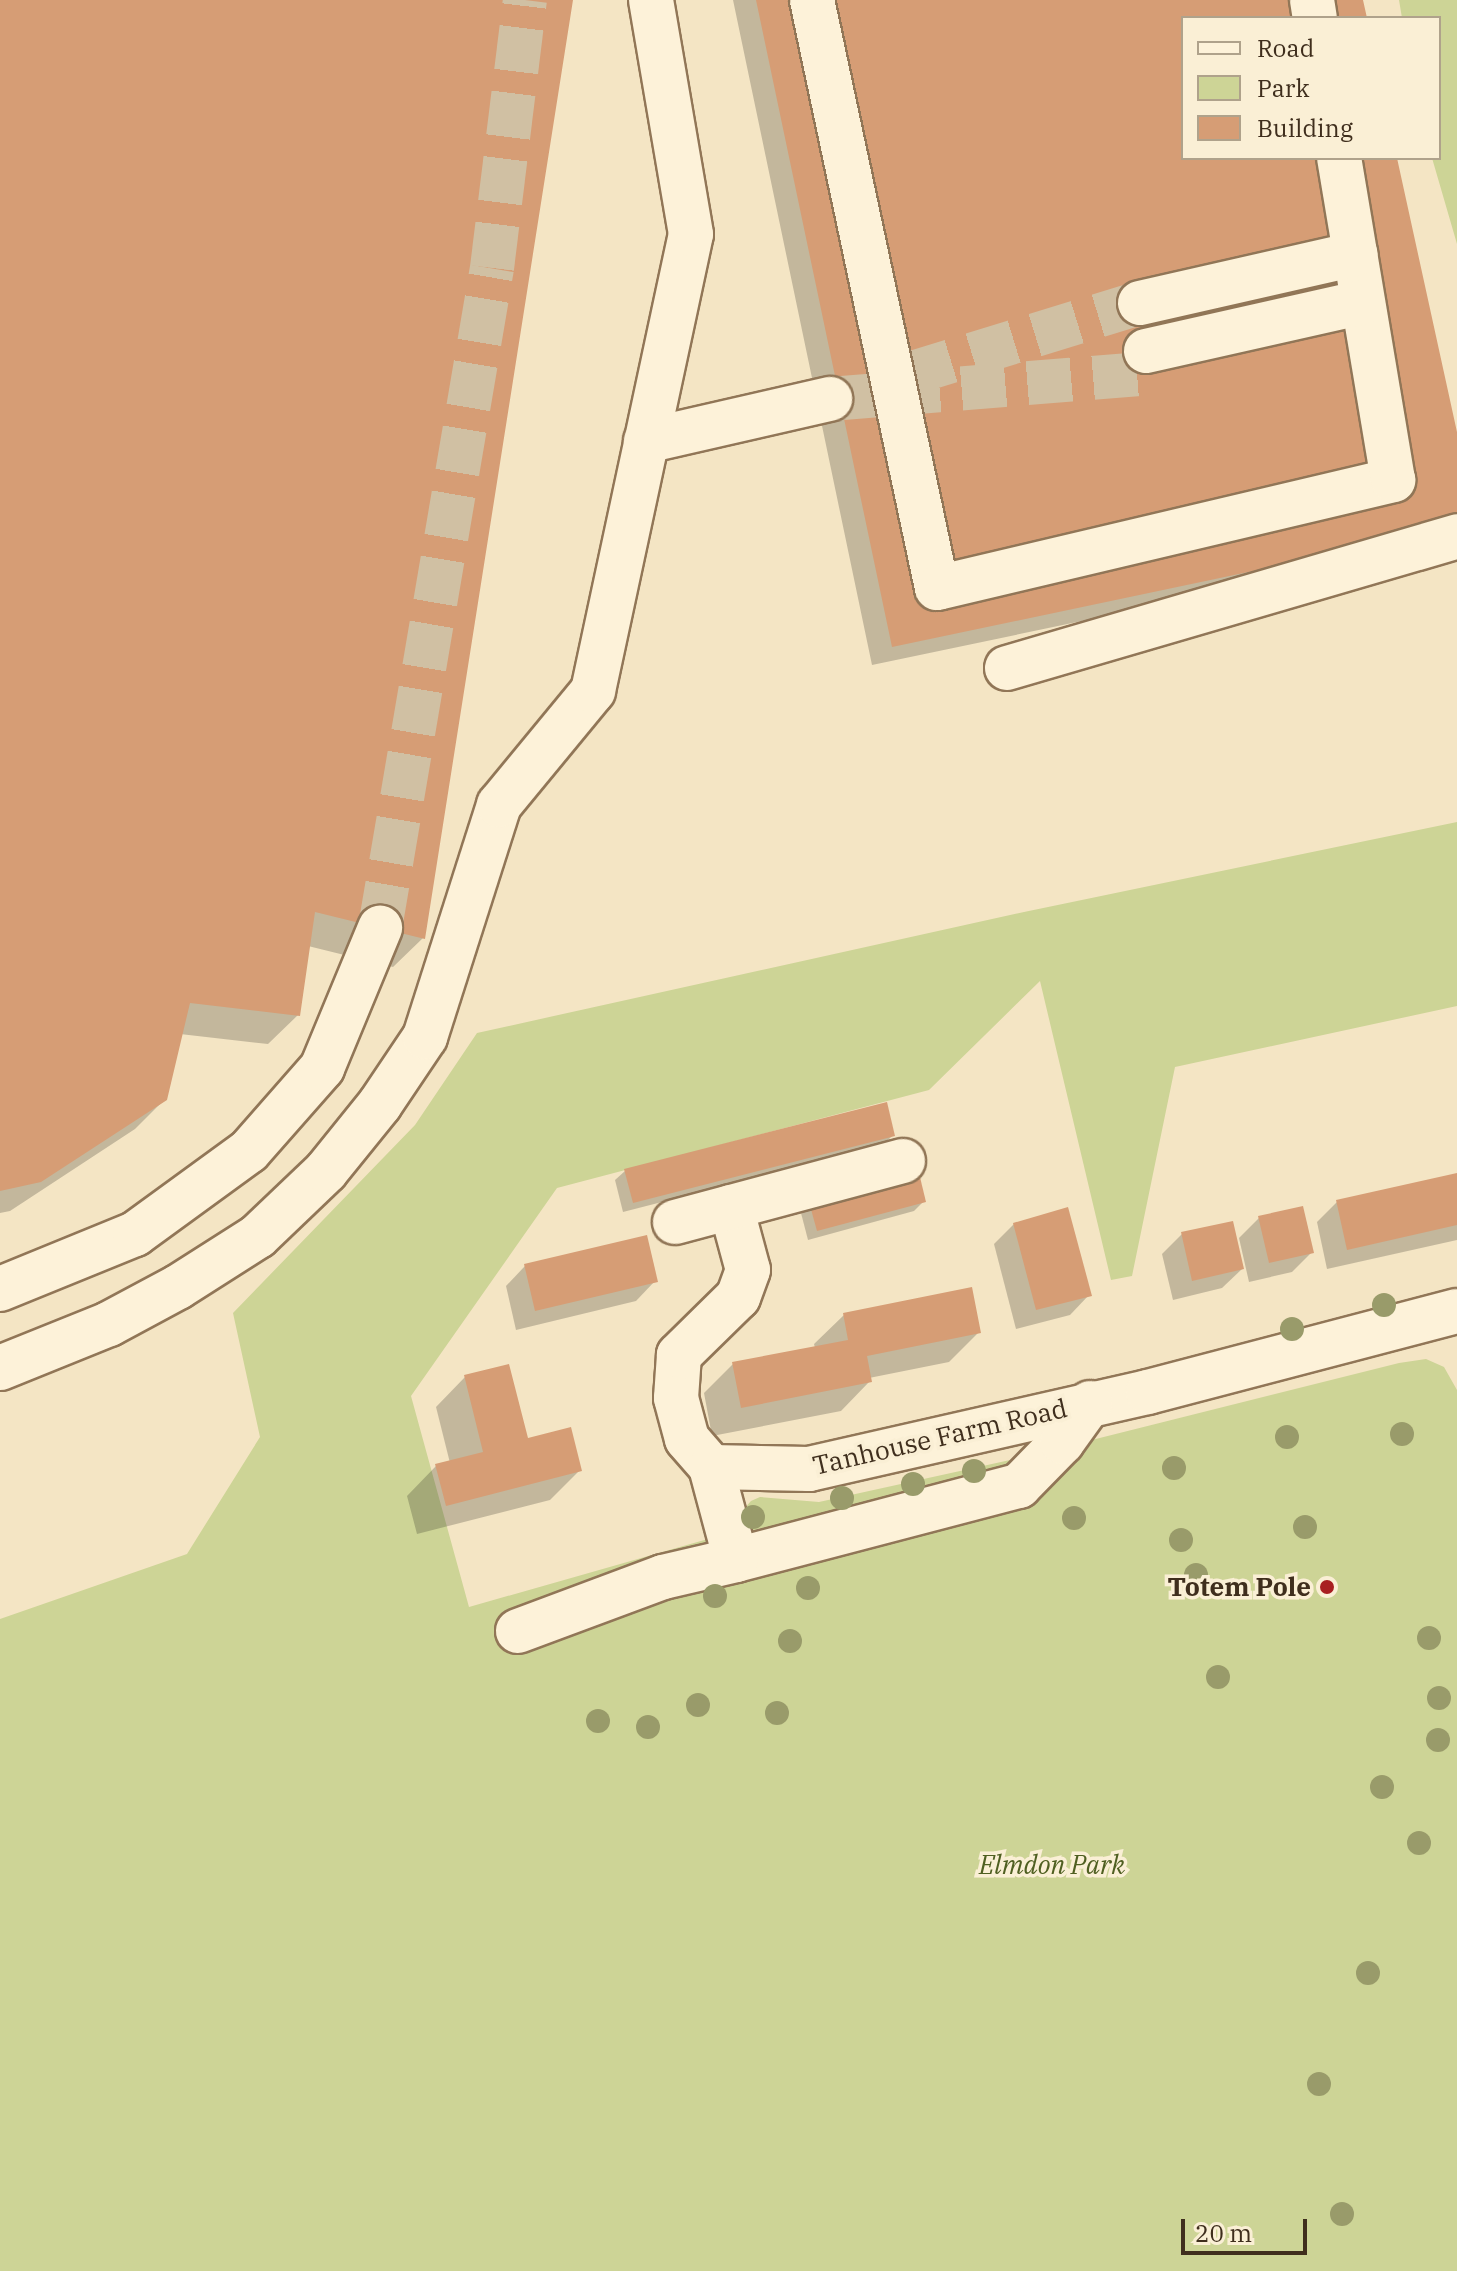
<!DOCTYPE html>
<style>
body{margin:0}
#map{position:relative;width:1457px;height:2271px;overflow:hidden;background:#f4e5c4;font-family:"IBM Plex Serif",serif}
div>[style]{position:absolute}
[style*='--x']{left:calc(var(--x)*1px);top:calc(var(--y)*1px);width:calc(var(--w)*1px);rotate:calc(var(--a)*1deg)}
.green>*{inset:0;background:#cdd496}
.shadow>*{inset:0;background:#0003}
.building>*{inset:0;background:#d69d75}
.minor-tunnel>*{height:44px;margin-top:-22px;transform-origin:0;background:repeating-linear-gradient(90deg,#d0c0a3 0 44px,transparent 0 66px)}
.roads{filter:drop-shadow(2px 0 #917657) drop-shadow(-2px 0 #917657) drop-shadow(0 2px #917657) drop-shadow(0 -2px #917657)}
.minor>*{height:44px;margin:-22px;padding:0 22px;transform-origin:22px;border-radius:22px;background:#fdf2d9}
.trees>*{width:24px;height:24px;margin:-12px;border-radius:50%;background:#999b6a}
.dots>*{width:22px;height:22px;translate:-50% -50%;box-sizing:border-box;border:4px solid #faefd5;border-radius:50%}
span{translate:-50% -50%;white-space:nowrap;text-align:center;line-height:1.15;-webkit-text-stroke:7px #faefd5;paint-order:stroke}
.street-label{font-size:26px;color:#3f2e1d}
.poi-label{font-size:26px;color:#3f2e1d;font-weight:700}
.right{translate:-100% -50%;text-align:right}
.park-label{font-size:26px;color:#4f5f21;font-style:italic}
.legend{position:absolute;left:1181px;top:16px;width:260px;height:144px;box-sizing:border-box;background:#faefd5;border:2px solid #afa28b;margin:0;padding:10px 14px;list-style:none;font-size:24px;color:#3f2e1d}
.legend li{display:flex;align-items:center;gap:16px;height:40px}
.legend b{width:40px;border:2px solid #afa28b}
.scale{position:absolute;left:1181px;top:2219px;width:126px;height:36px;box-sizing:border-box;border:4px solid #3f2e1d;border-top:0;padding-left:10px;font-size:24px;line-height:28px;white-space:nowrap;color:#3f2e1d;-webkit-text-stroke:6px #faefd5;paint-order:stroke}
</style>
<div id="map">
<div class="green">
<div style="clip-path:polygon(1399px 0,1457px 0,1457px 244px,1432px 158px,1439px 158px,1439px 18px,1402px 18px)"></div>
<div style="clip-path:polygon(1457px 822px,1457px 1006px,1175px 1067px,1132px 1276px,1111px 1280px,1040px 981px,929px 1090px,557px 1188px,411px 1396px,469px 1607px,743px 1529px,741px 1512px,751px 1501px,760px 1497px,819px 1502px,1024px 1457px,1399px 1363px,1426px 1359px,1444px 1367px,1457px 1390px,1457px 2271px,0 2271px,0 1619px,187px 1554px,260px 1437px,233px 1313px,415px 1125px,477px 1033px,1024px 912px)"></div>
</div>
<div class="shadow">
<div style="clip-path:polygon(0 0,571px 0,423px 938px,393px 967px,308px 946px,298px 1015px,268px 1044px,180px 1034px,165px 1099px,135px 1129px,10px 1211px,0 1213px)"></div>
<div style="clip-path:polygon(733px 0,1361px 0,1365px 18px,1183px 18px,1183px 158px,1395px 158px,1457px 441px,1455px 543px,872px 665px)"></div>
<div style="clip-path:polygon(893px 1135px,883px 1145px,623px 1212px,615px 1180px,625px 1171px)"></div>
<div style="clip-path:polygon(1457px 1175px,1457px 1240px,1327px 1269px,1317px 1222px,1337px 1202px)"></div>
<div style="clip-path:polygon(924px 1201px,914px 1211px,808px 1240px,801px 1213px,810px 1204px)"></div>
<div style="clip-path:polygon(1259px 1218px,1312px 1252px,1292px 1272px,1249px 1282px,1239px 1238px)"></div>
<div style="clip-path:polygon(1014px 1224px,1089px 1295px,1070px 1315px,1016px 1329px,994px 1244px)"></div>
<div style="clip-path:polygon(1182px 1234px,1242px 1269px,1222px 1288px,1173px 1300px,1162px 1254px)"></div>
<div style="clip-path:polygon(525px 1266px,655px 1281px,636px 1301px,516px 1330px,506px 1286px)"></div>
<div style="clip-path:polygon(844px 1315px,979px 1332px,949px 1362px,869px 1378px,870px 1381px,841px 1411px,712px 1436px,704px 1393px,733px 1364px,815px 1348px,814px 1344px)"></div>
<div style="clip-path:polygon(465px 1377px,526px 1441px,580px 1470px,550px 1500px,417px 1534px,407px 1496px,436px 1466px,450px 1463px,436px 1407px)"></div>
</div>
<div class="building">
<div style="clip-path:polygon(0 0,573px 0,425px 939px,315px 912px,300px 1016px,190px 1003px,167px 1100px,41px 1182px,0 1191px)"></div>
<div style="clip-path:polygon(756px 0,1363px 0,1367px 18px,1183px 18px,1183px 158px,1397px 158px,1457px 432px,1457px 528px,892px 647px)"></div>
<div style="clip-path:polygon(887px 1102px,895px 1136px,633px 1203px,624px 1169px)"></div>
<div style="clip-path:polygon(919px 1173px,926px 1202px,817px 1231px,809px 1202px)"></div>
<div style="clip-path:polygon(1457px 1173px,1457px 1225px,1347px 1250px,1336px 1200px)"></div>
<div style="clip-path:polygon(1303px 1206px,1314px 1253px,1269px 1263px,1258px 1216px)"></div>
<div style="clip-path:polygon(1068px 1207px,1092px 1296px,1036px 1310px,1013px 1223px)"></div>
<div style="clip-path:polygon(1233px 1221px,1244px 1269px,1192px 1281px,1181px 1232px)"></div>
<div style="clip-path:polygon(647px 1235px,658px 1282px,535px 1311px,524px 1264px)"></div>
<div style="clip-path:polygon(972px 1287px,981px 1333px,867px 1356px,872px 1382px,741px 1408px,732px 1362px,848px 1340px,843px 1313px)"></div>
<div style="clip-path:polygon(509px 1364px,528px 1438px,571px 1427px,582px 1471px,446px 1506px,435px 1464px,483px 1452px,464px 1375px)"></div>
</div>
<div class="minor-tunnel">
<div style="--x:909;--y:374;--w:242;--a:-17.1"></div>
<div style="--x:830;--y:399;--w:326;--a:-4.6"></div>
<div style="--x:380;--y:928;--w:669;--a:-80.37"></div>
<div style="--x:492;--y:268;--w:270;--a:-83"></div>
</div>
<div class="roads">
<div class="minor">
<div style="--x:812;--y:0;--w:601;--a:78"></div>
<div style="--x:937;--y:588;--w:469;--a:-13.3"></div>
<div style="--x:1393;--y:480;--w:326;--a:-99.5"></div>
<div style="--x:1312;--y:0;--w:18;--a:81"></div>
<div style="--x:1140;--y:303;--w:221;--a:-12.8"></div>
<div style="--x:1146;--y:351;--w:222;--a:-12.7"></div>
<div style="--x:646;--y:441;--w:189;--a:-12.9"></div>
<div style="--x:1007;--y:668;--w:469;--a:-16.3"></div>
<div style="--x:731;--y:1207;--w:65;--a:74.9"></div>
<div style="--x:748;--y:1270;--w:29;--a:110"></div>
<div style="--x:738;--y:1297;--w:83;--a:135.5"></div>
<div style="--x:679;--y:1355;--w:43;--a:94"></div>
<div style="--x:676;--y:1398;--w:42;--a:75"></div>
<div style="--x:687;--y:1439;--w:37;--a:49"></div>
<div style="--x:711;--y:1467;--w:98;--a:1.2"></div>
<div style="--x:809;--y:1469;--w:348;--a:-12.8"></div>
<div style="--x:1148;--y:1392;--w:319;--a:-14.7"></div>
<div style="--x:675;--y:1222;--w:236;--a:-15"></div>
<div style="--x:0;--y:1289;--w:146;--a:-22.2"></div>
<div style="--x:135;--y:1234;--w:141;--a:-36.1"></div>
<div style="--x:249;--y:1151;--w:111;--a:-48.7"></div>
<div style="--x:322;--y:1068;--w:152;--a:-67.5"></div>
<div style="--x:0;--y:1368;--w:118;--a:-22"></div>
<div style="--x:109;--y:1324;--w:78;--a:-28.2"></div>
<div style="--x:178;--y:1287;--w:95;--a:-32.5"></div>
<div style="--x:258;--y:1236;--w:94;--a:-43.7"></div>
<div style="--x:326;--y:1171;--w:86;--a:-51.1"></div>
<div style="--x:380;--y:1104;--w:81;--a:-56.1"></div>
<div style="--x:425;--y:1037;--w:244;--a:-72.3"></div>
<div style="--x:499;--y:805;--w:148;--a:-50.5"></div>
<div style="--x:593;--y:691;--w:467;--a:-77.9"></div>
<div style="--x:691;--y:234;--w:237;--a:-99.7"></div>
<div style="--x:711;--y:1467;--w:96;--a:75"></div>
<div style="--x:736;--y:1560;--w:293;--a:-14.7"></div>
<div style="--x:1019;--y:1486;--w:62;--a:-45.7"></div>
<div style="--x:1062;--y:1442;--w:48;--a:-54.3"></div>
<div style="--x:518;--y:1631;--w:155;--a:-20.4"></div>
<div style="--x:663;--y:1577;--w:75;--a:-13.1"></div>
</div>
</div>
<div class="trees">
<div style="left:1384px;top:1305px"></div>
<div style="left:1292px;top:1329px"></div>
<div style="left:1402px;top:1434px"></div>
<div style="left:1287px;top:1437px"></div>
<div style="left:1174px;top:1468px"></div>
<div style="left:974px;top:1471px"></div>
<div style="left:913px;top:1484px"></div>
<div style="left:842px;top:1498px"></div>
<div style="left:753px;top:1517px"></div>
<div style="left:1074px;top:1518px"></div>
<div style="left:1305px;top:1527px"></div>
<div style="left:1181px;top:1540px"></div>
<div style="left:1196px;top:1575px"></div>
<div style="left:808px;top:1588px"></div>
<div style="left:715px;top:1596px"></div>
<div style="left:1429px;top:1638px"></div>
<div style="left:790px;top:1641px"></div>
<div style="left:1218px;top:1677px"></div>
<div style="left:1439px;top:1698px"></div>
<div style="left:698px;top:1705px"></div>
<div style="left:777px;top:1713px"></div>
<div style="left:598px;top:1721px"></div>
<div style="left:648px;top:1727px"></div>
<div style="left:1438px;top:1740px"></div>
<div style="left:1382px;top:1787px"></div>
<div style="left:1419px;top:1843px"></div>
<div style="left:1368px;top:1973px"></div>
<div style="left:1319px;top:2084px"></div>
<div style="left:1342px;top:2214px"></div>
</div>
<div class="dots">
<div style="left:1327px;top:1587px;background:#a81f21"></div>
</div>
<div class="street-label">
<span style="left:940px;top:1437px;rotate:-13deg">Tanhouse Farm Road</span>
</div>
<div class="poi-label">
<span class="right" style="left:1311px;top:1587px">Totem Pole</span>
</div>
<div class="park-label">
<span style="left:1052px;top:1865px">Elmdon Park</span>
</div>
<ul class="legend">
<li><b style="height:10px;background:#fdf2d9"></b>Road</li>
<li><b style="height:22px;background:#cdd496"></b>Park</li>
<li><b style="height:22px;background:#d69d75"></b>Building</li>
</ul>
<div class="scale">20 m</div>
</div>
